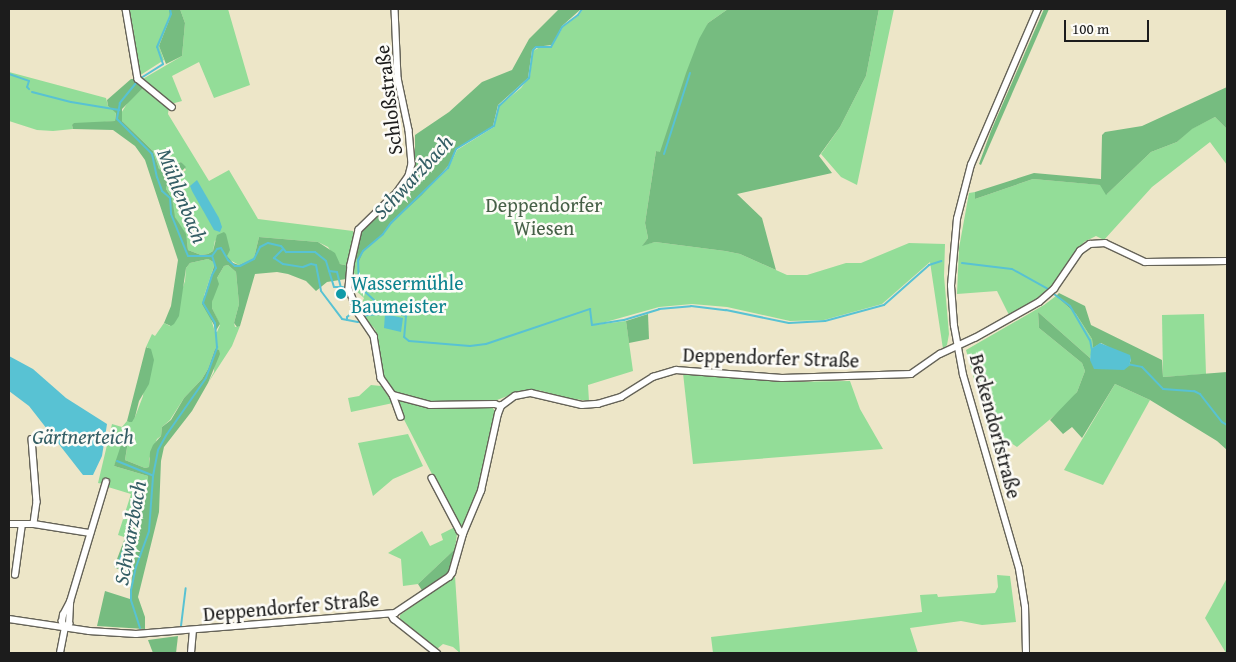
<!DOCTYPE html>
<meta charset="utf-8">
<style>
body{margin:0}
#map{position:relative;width:1236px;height:662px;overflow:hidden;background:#ede6c8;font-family:"Gentium Book Plus",serif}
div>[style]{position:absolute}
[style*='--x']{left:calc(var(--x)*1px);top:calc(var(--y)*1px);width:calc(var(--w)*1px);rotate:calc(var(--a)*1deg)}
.green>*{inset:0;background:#93dd98}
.forest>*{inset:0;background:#76bc80}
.water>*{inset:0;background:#58c2d3}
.stream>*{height:2px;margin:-1px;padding:0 1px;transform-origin:1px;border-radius:1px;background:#58c2d3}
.roads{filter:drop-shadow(1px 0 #656358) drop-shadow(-1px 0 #656358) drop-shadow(0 1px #656358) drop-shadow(0 -1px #656358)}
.minor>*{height:5.5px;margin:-2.75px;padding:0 2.75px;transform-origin:2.75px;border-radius:2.75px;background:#fff}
.dots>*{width:14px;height:14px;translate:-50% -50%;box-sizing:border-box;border:2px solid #fdfcf7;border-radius:50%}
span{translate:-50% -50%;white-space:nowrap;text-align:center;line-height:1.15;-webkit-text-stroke:5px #fdfcf7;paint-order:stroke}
.street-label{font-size:20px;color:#1c1c1c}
.park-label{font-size:20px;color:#466047}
.culture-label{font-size:20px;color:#0d838f}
.left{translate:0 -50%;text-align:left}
.water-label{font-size:21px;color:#345e65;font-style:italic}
.frame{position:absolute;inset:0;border:10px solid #1c1c1c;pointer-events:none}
.scale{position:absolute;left:1064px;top:20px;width:85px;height:22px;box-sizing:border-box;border:2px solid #1c1c1c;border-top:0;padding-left:6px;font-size:15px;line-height:18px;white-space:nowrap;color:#1c1c1c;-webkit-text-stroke:4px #fdfcf7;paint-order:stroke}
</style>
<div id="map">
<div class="green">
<div style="clip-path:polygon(128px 9px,170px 10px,170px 18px,159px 46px,164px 60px,139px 76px,133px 27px)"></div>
<div style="clip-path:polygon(180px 9px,228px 9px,250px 85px,214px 98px,199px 62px,172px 76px,182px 101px,171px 104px,141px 80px,182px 56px,185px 23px)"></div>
<div style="clip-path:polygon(583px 9px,728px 9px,708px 23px,665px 155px,656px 151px,645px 223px,648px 238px,643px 245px,655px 242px,725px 251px,740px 254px,787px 275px,807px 275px,846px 263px,861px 263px,909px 243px,945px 244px,944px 276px,949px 334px,947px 345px,943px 349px,930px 262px,882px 304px,824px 320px,790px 321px,727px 307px,692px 304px,659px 307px,595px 325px,626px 321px,633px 371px,588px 385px,589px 401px,567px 398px,538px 390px,523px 390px,497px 400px,430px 402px,401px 396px,394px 392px,384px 378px,375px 329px,366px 320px,360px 307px,364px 298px,353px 288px,353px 281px,357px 278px,353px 271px,355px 259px,358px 261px,363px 252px,383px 235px,391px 223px,448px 169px,457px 150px,494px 127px,499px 106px,521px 88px,530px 76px,533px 51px,540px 47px,551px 47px,563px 27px,579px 15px)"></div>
<div style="clip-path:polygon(879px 9px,894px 9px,857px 185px,841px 177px,821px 154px,840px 127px,866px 76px)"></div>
<div style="clip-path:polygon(9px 72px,106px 98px,108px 106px,116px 112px,115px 121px,72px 125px,73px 129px,53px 131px,37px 130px,9px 121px)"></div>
<div style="clip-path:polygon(143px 88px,169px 106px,168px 114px,209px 181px,229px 170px,258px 219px,353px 231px,354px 236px,349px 266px,340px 264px,328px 247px,318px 242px,259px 237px,254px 258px,239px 265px,228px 259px,215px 240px,213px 251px,208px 254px,201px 255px,188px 250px,187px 242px,173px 213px,172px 198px,166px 189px,167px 185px,186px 170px,181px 162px,163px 170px,159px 169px,153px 151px,122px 121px,120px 115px,128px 102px)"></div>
<div style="clip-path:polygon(1215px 117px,1227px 129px,1227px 165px,1210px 142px,1152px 187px,1104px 240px,1096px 236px,1084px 242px,1056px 283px,1035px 302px,1010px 317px,997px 291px,957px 294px,959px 248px,969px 193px,975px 192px,975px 199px,1033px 179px,1101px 185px,1107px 194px,1151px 152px,1177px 142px,1191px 129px)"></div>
<div style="clip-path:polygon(208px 259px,215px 263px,204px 296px,215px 332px,217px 332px,220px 325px,212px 308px,212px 302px,217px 278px,224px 266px,228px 265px,236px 272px,239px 304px,234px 323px,235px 327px,240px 326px,232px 346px,208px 383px,214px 372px,215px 349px,208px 369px,202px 379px,184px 398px,170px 420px,162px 427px,161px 436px,157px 439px,149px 459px,149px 467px,145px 468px,125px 460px,129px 436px,114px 466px,148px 476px,148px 480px,140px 488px,140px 498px,128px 533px,124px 537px,118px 535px,131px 494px,108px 487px,108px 485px,98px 483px,112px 424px,122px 427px,127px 421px,130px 422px,135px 417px,143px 396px,148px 347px,146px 347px,152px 334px,155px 336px,164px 323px,170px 326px,185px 281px,186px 268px,190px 263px)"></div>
<div style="clip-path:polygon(1056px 296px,1076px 314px,1092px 339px,1093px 348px,1090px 358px,1038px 312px,1039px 328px,1082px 363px,1085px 371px,1077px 392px,1067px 405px,1017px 447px,987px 427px,966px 350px,1044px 305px)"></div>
<div style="clip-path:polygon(1204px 314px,1206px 374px,1163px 377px,1162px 315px)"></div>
<div style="clip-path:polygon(683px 373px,779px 382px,850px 381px,860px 409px,883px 449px,693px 464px)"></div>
<div style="clip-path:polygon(1115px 384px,1150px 400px,1103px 485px,1064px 470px)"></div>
<div style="clip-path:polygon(371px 385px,381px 386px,393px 403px,351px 412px,348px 398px,359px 396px)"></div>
<div style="clip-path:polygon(397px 400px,429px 407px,491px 406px,495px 411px,480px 487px,463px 529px,461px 529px,433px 476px,396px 404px)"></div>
<div style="clip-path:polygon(408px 434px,423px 466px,393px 479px,373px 496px,358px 443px)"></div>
<div style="clip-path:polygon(455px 527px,457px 534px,455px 549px,418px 584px,403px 586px,401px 559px,388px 553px,422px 531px,430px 546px,443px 540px,441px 534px)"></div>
<div style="clip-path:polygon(997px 575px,1010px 576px,1016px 622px,982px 625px,961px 621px,910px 628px,918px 653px,713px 653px,711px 637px,922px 612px,920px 595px,937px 594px,938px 597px,995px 593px,998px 587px)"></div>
<div style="clip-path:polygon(455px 576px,460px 653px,453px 647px,443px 644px,437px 649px,400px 620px,400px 615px)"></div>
<div style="clip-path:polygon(1227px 578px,1227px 653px,1226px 653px,1205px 618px)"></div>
</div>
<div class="forest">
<div style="clip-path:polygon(169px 9px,180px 9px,185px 23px,182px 56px,166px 64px,159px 46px,170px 18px)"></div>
<div style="clip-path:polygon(559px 9px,581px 9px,562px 26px,552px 45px,535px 47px,532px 50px,528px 78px,498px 105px,493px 126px,456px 149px,449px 165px,422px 195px,391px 223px,383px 235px,363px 252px,359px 261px,355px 259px,361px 231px,404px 189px,412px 179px,415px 167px,415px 135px,449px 112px,482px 82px,512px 70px,529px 39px)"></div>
<div style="clip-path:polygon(728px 9px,879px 9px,866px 76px,840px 127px,819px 156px,832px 173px,737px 194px,762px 218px,776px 270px,740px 254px,725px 251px,655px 242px,642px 246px,648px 238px,645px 223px,656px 151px,660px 152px,686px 73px,699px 39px,708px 23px)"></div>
<div style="clip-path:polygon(1044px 9px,1049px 9px,981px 165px,979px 164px,991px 131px)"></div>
<div style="clip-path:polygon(131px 79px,135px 79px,143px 88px,122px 109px,122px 121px,153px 151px,159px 169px,163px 170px,181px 162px,186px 167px,167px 185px,166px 189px,172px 198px,175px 217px,186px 234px,188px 250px,201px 255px,208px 254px,213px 251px,217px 235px,224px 232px,226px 234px,230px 250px,227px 256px,233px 263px,239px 265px,254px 258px,259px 237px,318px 242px,335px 253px,340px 264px,349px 266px,346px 279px,327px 282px,316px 291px,306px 281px,288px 274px,277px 272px,255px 274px,240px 326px,237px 327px,234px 323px,239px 304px,236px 272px,228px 265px,224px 266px,217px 278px,219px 284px,212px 302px,212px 308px,220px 324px,215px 332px,214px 325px,202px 304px,215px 263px,208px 259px,190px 263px,186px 268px,179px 316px,174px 324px,171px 326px,164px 323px,171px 306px,178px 260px,145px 160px,135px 146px,113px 130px,73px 129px,72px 125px,74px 123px,115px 121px,116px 113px,108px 106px,107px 100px)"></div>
<div style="clip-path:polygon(1227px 87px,1227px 129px,1215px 117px,1192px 129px,1177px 142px,1151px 152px,1106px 195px,1100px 185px,1033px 179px,975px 199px,975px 192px,1034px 173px,1101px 179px,1102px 135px,1105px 132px,1142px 126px)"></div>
<div style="clip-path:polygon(1059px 293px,1085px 306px,1091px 325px,1162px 360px,1163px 377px,1227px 372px,1227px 450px,1217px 441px,1150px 400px,1115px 384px,1082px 438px,1072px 427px,1063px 434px,1050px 420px,1077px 392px,1085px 371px,1082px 363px,1039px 328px,1038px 312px,1090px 358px,1090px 360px,1129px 366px,1131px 359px,1101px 343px,1093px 348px,1092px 339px,1076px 314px,1056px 296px)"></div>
<div style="clip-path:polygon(648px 314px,649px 339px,629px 343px,626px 321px)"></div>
<div style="clip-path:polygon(146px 347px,151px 349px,154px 360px,149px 384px,139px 401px,135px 417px,132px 422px,129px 422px,127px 421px)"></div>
<div style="clip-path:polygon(215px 349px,219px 350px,220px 354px,208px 383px,192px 411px,164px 447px,161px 461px,159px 512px,138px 597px,145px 617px,145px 629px,97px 626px,105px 591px,130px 599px,132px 576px,114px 567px,140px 498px,140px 488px,141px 484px,148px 480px,148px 476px,114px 466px,126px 430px,129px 435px,125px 460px,145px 468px,149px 467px,150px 452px,153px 445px,161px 436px,162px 427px,171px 420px,184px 398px,202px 379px,208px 369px)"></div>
<div style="clip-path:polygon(455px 549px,450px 571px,423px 592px,418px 584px)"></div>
<div style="clip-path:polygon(178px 636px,176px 653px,153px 653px,148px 640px)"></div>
</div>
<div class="water">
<div style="clip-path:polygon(197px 180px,219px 218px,222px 227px,220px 232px,214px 230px,192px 191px,190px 186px)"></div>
<div style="clip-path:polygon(385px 314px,403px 318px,401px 332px,384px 328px)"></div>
<div style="clip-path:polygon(1100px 343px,1130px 355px,1131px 359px,1129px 366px,1124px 370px,1094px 369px,1090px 360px,1091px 349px)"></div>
<div style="clip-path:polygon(9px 356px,33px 369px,66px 398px,107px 424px,102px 456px,93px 475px,83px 475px,29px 406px,9px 391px)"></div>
<div style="clip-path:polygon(129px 541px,133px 546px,126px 568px,122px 570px,118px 566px,118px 562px,125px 542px)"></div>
</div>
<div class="stream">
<div style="--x:9;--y:74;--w:21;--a:19"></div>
<div style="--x:29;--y:81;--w:6;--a:108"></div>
<div style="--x:27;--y:87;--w:3;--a:45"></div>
<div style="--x:141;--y:78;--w:26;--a:-32"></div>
<div style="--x:163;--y:64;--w:18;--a:-109"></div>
<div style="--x:157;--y:47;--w:36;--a:-67"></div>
<div style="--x:171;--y:14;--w:5;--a:-101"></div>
<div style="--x:136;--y:83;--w:26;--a:129"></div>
<div style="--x:120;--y:103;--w:16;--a:101"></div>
<div style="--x:117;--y:119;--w:49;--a:45"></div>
<div style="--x:152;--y:154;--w:24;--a:78"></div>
<div style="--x:157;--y:177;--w:15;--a:70"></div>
<div style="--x:162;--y:191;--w:11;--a:41"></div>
<div style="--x:170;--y:198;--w:16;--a:86"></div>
<div style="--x:171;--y:214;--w:45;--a:68"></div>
<div style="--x:188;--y:256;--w:24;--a:0"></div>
<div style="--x:32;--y:92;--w:40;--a:14.4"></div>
<div style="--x:71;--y:102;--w:49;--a:9.5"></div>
<div style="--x:664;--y:154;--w:85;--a:-72.2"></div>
<div style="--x:283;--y:249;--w:13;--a:135"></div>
<div style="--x:274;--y:258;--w:11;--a:34"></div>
<div style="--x:283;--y:264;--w:20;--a:9"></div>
<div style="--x:303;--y:267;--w:9;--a:-21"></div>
<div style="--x:311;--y:264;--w:5;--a:11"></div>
<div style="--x:316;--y:265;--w:26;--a:79"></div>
<div style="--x:321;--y:291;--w:35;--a:53"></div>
<div style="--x:342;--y:319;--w:16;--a:11"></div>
<div style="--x:358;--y:322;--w:11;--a:-38"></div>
<div style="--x:367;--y:315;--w:14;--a:-4"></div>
<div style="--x:381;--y:314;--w:8;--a:-45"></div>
<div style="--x:387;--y:308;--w:21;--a:23"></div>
<div style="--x:406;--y:316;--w:21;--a:95"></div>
<div style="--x:404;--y:337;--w:6;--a:39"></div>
<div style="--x:409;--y:341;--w:61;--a:4.7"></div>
<div style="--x:470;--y:346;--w:16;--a:-7"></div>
<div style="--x:486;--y:344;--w:110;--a:-18.6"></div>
<div style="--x:590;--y:309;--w:16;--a:83"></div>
<div style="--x:592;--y:325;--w:32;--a:-9"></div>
<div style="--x:624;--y:320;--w:37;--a:-17"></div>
<div style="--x:659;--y:309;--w:32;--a:-5"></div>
<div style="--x:691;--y:306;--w:35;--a:7"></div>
<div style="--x:726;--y:310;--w:64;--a:11.7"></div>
<div style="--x:789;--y:323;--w:36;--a:-3"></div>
<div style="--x:825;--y:321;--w:61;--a:-15.2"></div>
<div style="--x:884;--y:305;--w:60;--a:-41.6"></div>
<div style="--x:929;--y:265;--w:13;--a:-18"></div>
<div style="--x:962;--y:263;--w:50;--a:6.8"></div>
<div style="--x:1012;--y:269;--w:41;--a:29.1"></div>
<div style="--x:329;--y:271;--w:8;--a:7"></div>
<div style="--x:337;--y:272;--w:16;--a:76"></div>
<div style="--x:352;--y:286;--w:7;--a:8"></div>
<div style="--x:359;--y:287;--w:27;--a:-92"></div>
<div style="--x:358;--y:260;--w:10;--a:-61"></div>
<div style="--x:363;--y:251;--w:26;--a:-40"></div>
<div style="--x:383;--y:234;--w:14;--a:-54"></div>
<div style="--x:391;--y:223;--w:79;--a:-44"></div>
<div style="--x:448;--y:168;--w:21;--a:-67"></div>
<div style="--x:456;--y:149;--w:44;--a:-31.2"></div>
<div style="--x:494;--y:126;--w:21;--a:-76"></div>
<div style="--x:499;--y:106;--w:41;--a:-43"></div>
<div style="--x:529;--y:78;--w:28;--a:-82"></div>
<div style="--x:533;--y:50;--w:4;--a:-45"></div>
<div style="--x:536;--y:47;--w:15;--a:0"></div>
<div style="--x:551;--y:47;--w:23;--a:-61"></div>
<div style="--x:562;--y:27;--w:20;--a:-37"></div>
<div style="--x:578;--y:15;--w:7;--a:-56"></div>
<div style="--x:1054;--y:294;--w:20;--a:37"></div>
<div style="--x:1070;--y:306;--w:39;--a:60"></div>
<div style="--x:1090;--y:340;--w:10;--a:79"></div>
<div style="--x:347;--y:320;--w:3;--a:-90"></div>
<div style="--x:347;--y:317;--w:6;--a:-39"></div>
<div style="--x:352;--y:313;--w:14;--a:-30"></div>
<div style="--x:364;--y:306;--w:6;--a:0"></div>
<div style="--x:370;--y:306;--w:7;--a:-45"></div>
<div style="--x:375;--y:301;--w:21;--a:-137"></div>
<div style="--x:1127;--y:364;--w:15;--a:11"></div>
<div style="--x:1142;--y:367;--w:30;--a:46"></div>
<div style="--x:1163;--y:389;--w:31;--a:4"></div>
<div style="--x:1194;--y:391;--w:7;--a:27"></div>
<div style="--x:1200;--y:394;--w:36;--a:52"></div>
<div style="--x:1222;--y:422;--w:6;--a:31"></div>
<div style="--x:117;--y:461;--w:38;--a:22"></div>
<div style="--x:181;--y:626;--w:38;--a:-83"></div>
<div style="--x:140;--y:628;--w:29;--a:-108"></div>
<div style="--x:131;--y:600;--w:10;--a:-90"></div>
<div style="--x:131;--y:590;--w:24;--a:-78"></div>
<div style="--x:136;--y:567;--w:38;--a:-70"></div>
<div style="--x:149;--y:531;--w:55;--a:-85.8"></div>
<div style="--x:153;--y:476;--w:26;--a:-79"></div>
<div style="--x:158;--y:450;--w:18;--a:-61"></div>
<div style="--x:167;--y:434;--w:68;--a:-55.1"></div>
<div style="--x:206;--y:378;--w:33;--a:-70"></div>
<div style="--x:217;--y:347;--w:24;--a:-95"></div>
<div style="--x:215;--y:323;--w:23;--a:-121"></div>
<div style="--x:203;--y:303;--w:29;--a:-72"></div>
<div style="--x:212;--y:275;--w:8;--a:-60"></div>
<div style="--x:216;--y:268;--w:13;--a:-108"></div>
<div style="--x:212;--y:256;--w:9;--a:-54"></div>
<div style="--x:217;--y:249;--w:4;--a:-14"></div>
<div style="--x:221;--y:248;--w:14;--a:60"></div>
<div style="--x:228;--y:260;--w:9;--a:41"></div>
<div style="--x:235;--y:266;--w:5;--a:0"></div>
<div style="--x:240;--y:266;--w:16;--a:-27"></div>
<div style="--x:254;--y:259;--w:13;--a:-63"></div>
<div style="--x:260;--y:247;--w:9;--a:-27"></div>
<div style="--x:268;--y:243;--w:13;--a:13"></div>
<div style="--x:281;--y:246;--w:8;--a:50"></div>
<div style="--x:286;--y:252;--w:29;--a:0"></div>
<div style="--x:315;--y:252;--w:14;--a:39"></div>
<div style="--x:326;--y:261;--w:27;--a:73"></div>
<div style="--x:334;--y:287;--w:9;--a:0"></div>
</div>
<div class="roads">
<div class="minor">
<div style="--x:126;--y:9;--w:71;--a:80.3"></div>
<div style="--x:138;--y:79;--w:44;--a:39.5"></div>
<div style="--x:395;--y:9;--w:69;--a:87.5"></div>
<div style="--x:398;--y:78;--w:53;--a:78.1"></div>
<div style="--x:409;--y:130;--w:34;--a:85"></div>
<div style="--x:412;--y:164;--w:12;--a:104"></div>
<div style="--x:409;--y:176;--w:19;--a:125"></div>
<div style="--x:398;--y:192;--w:54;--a:135.7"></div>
<div style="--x:359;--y:230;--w:36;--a:103"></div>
<div style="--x:351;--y:265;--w:24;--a:95"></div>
<div style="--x:349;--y:289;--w:27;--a:68"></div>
<div style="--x:359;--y:314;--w:27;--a:56"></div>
<div style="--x:374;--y:336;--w:43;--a:80.5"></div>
<div style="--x:381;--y:378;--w:21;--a:55"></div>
<div style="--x:393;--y:395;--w:38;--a:15"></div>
<div style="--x:430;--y:405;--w:65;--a:-0.9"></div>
<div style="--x:495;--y:404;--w:6;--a:18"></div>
<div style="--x:393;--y:395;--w:23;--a:70"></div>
<div style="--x:32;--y:439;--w:63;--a:85.5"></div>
<div style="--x:37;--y:502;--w:22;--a:98"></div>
<div style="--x:432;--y:478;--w:60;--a:62.2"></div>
<div style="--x:460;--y:531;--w:4;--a:45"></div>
<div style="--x:9;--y:524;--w:25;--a:0"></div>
<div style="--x:34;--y:524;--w:57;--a:9.1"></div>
<div style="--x:15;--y:575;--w:51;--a:-82.2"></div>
<div style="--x:391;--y:614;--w:6;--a:59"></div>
<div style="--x:394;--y:619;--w:55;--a:38.3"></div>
<div style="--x:9;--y:619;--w:81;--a:8.5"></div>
<div style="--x:89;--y:631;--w:47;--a:3.7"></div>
<div style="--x:136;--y:634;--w:260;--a:-4.6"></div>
<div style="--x:395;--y:613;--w:65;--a:-33.7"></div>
<div style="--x:449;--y:577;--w:5;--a:-53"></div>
<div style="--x:452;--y:573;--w:41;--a:-74.2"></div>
<div style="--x:463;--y:534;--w:47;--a:-67.3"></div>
<div style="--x:481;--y:491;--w:79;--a:-77.6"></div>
<div style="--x:498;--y:414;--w:9;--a:-69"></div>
<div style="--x:501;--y:406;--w:17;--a:-36"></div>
<div style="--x:515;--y:396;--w:16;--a:-11"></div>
<div style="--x:531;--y:393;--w:52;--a:13.2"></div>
<div style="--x:582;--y:405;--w:16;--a:-4"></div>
<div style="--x:598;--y:404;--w:24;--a:-17"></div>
<div style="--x:621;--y:397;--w:38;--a:-32"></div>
<div style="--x:653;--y:377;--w:24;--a:-17"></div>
<div style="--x:676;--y:370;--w:106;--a:4.3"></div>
<div style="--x:782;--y:378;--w:129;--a:-1.8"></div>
<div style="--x:911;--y:374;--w:35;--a:-35"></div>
<div style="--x:940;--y:354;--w:38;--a:-25"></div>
<div style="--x:975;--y:338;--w:73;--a:-29.4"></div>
<div style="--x:1039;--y:302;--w:20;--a:-41"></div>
<div style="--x:1054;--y:289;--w:46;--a:-55.6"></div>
<div style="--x:1080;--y:251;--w:12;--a:-35"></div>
<div style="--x:1090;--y:244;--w:15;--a:-4"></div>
<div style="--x:1105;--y:243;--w:44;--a:25.4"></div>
<div style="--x:1145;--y:262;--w:82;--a:-0.7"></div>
<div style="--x:65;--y:628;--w:6;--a:-45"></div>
<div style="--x:69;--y:624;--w:22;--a:-87"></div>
<div style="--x:60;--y:653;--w:25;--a:-79"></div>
<div style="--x:65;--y:628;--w:7;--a:-117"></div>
<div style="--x:62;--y:622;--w:7;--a:-82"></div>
<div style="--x:63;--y:615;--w:15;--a:-62"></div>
<div style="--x:70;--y:602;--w:125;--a:-73.3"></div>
<div style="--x:191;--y:653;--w:22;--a:-85"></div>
<div style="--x:1026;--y:653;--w:46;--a:-91.2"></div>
<div style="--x:1025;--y:607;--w:38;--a:-99"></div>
<div style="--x:1019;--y:569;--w:202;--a:-106.1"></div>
<div style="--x:963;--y:375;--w:50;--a:-100.4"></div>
<div style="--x:954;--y:326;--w:40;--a:-94.3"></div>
<div style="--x:951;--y:286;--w:67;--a:-84.9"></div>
<div style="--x:957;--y:219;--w:56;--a:-75.5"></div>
<div style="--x:971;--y:165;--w:170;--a:-66.8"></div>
</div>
</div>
<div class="dots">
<div style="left:341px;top:294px;background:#0f9aa8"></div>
</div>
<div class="street-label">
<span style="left:388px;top:100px;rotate:-97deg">Schloßstraße</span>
<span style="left:771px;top:357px;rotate:2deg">Deppendorfer Straße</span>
<span style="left:996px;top:426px;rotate:75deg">Beckendorfstraße</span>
<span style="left:291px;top:606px;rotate:-5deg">Deppendorfer Straße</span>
</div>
<div class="park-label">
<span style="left:544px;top:216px">Deppendorfer<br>Wiesen</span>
</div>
<div class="culture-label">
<span class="left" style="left:351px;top:294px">Wassermühle<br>Baumeister</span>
</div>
<div class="water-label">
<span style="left:413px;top:177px;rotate:-47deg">Schwarzbach</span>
<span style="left:182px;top:196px;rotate:68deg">Mühlenbach</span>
<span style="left:83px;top:437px">Gärtnerteich</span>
<span style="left:130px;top:533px;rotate:-80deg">Schwarzbach</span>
</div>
<div class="frame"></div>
<div class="scale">100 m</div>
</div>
